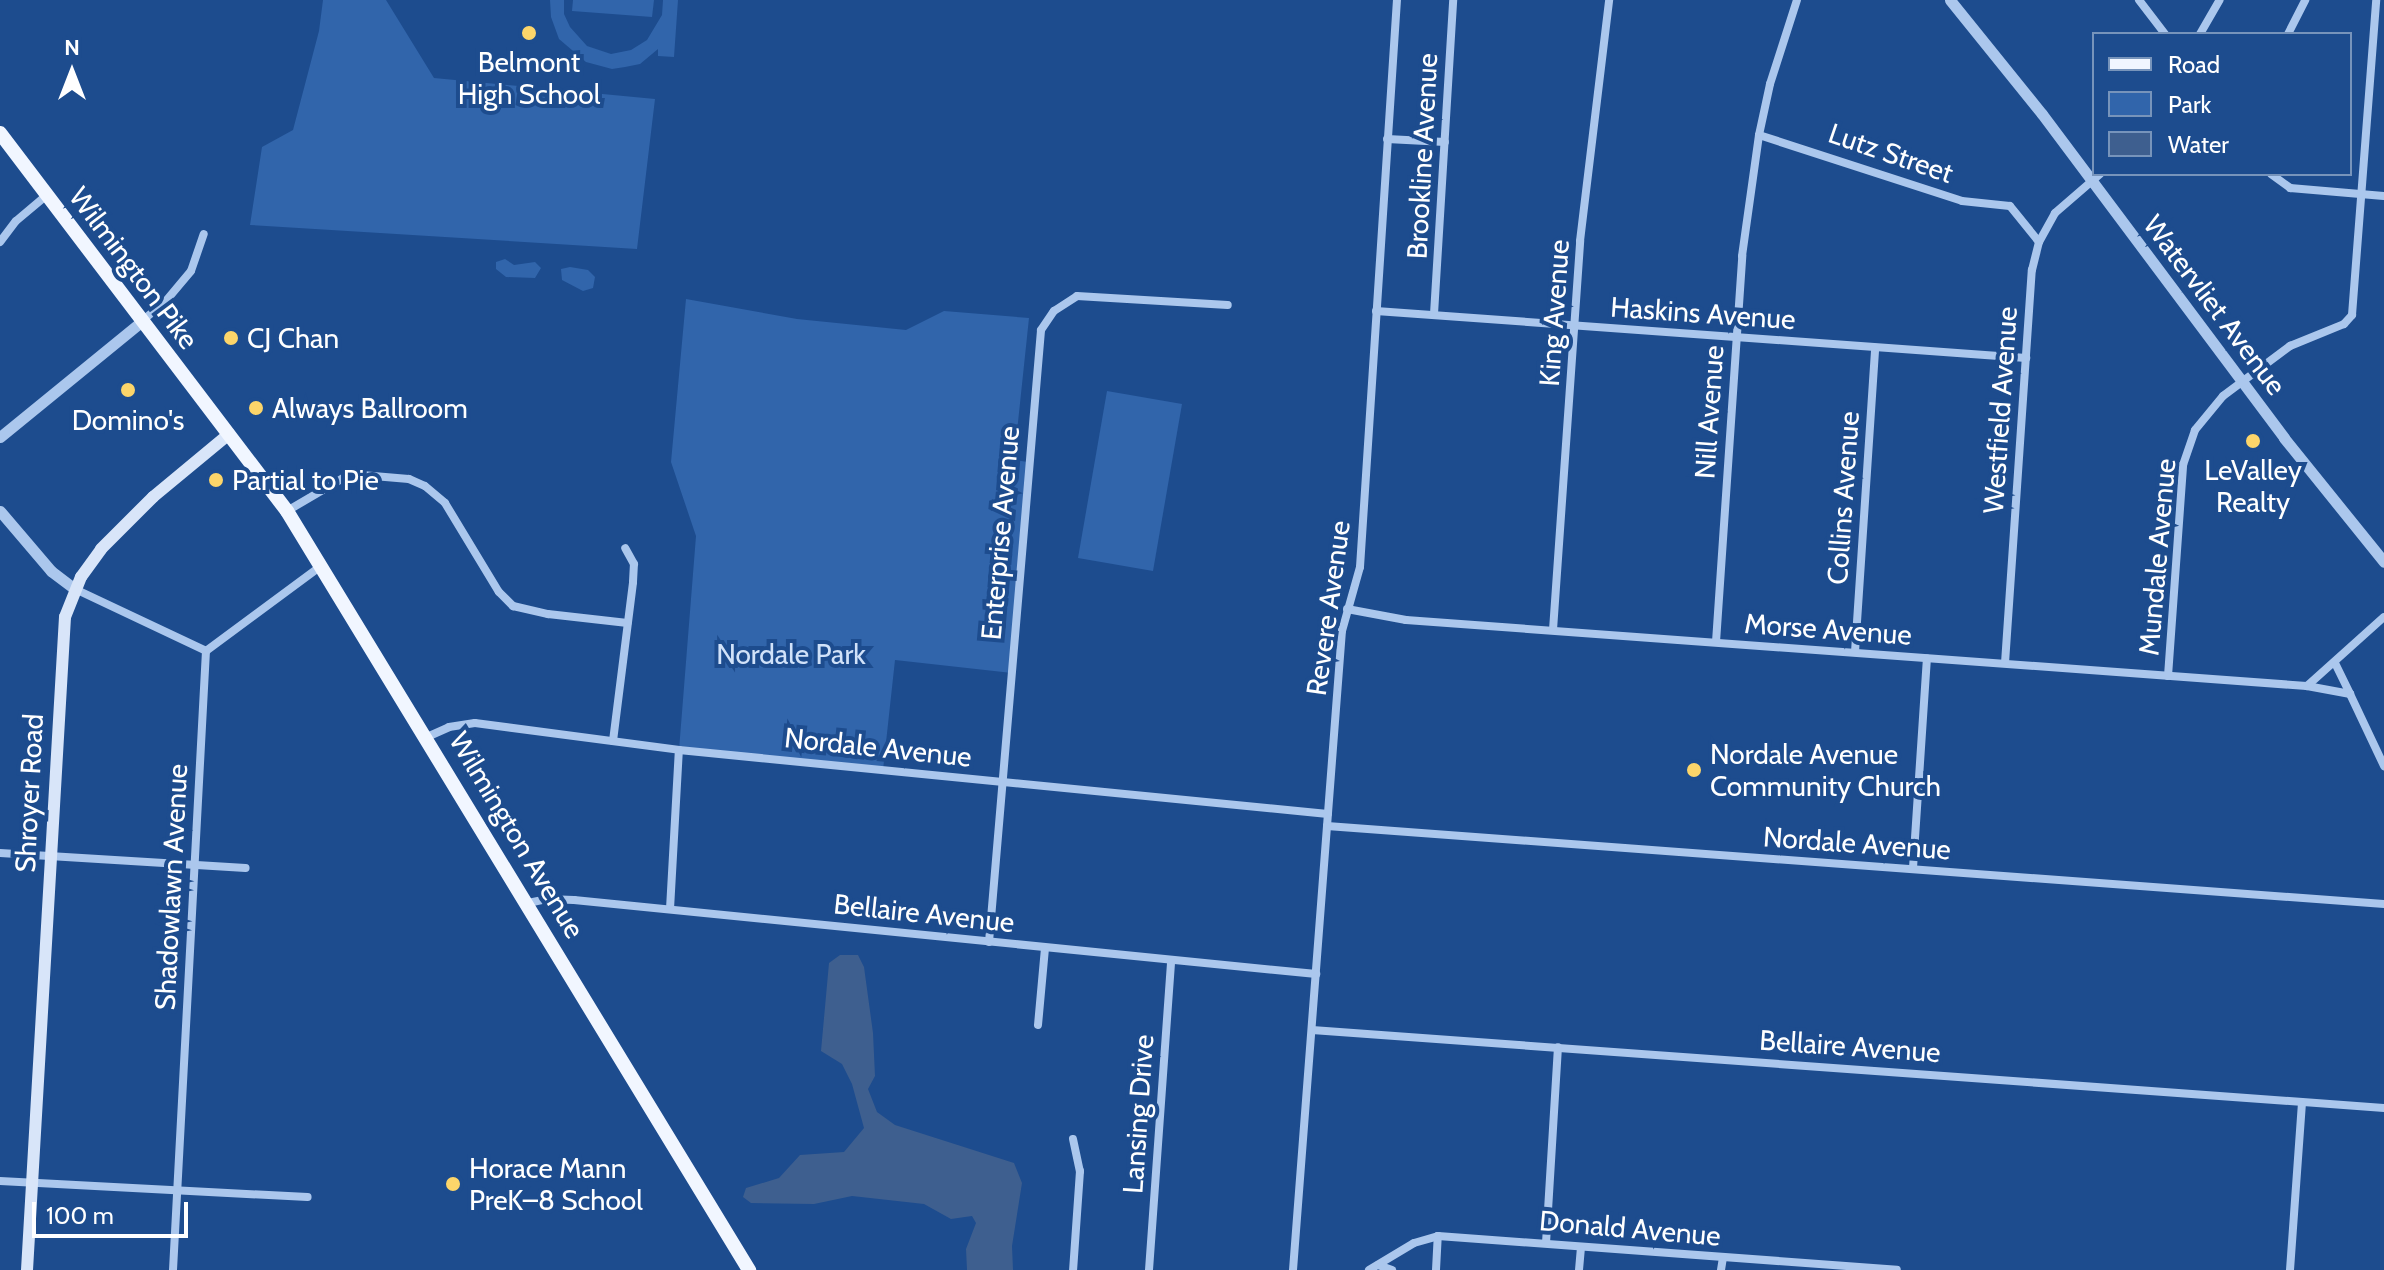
<!DOCTYPE html>
<meta charset="utf-8">
<style>
body{margin:0}
#map{position:relative;width:2384px;height:1270px;overflow:hidden;background:#1d4c8e;font-family:Cabin,sans-serif}
div>[style]{position:absolute}
[style*='--x']{left:calc(var(--x)*1px);top:calc(var(--y)*1px);width:calc(var(--w)*1px);rotate:calc(var(--a)*1deg)}
.green>*{inset:0;background:#3165ab}
.water>*{inset:0;background:#3e5f8f}
.minor>*{height:8px;margin:-4px;padding:0 4px;transform-origin:4px;border-radius:4px;background:#abc7ed}
.tertiary>*{height:11px;margin:-5.5px;padding:0 5.5px;transform-origin:5.5px;border-radius:5.5px;background:#abc7ed}
.secondary>*{height:12px;margin:-6px;padding:0 6px;transform-origin:6px;border-radius:6px;background:#d8e5f9}
.primary>*{height:14px;margin:-7px;padding:0 7px;transform-origin:7px;border-radius:7px;background:#f1f6ff}
.dots>*{width:22px;height:22px;translate:-50% -50%;box-sizing:border-box;border:4px solid #1d4c8e;border-radius:50%}
span{translate:-50% -50%;white-space:nowrap;text-align:center;line-height:1.15;-webkit-text-stroke:8px #1d4c8e;paint-order:stroke}
.poi-label{font-size:28px;color:#fff}
.left{translate:0 -50%;text-align:left}
.street-label{font-size:28px;color:#fff}
.park-label{font-size:28px;color:#d1e2f9}
.legend{position:absolute;left:2092px;top:32px;width:260px;height:144px;box-sizing:border-box;background:#1d4c8e;border:2px solid #7794bb;margin:0;padding:10px 14px;list-style:none;font-size:24px;color:#fff}
.legend li{display:flex;align-items:center;gap:16px;height:40px}
.legend b{width:40px;border:2px solid #7794bb}
.north{position:absolute;left:32px;top:32px;width:80px;height:80px;-webkit-text-stroke:6px #1d4c8e;paint-order:stroke;rotate:0deg;font-size:22px;font-weight:700;line-height:32px;text-align:center;color:#fff}
.north::after{content:'';display:block;margin:auto;width:28px;height:36px;background:#fff;clip-path:polygon(50% 0,100% 100%,50% 72%,0 100%)}
.scale{position:absolute;left:32px;top:1202px;width:156px;height:36px;box-sizing:border-box;border:4px solid #fff;border-top:0;padding-left:10px;font-size:24px;line-height:28px;white-space:nowrap;color:#fff;-webkit-text-stroke:6px #1d4c8e;paint-order:stroke}
</style>
<div id="map">
<div class="green">
<div style="clip-path:polygon(323px 0,386px 0,434px 78px,655px 99px,637px 249px,250px 225px,262px 147px,293px 130px,319px 31px)"></div>
<div style="clip-path:polygon(550px 0,564px 0,564px 14px,570px 27px,587px 46px,611px 54px,631px 50px,647px 40px,662px 15px,663px 0,678px 0,674px 57px,658px 56px,658px 49px,640px 64px,625px 67px,612px 69px,586px 62px,559px 39px,551px 17px)"></div>
<div style="clip-path:polygon(573px 0,654px 0,652px 17px,572px 11px)"></div>
<div style="clip-path:polygon(505px 259px,514px 265px,535px 262px,541px 268px,535px 278px,506px 277px,496px 269px,496px 262px)"></div>
<div style="clip-path:polygon(570px 267px,588px 270px,595px 277px,593px 288px,583px 291px,562px 280px,561px 269px)"></div>
<div style="clip-path:polygon(686px 299px,797px 319px,906px 330px,944px 311px,1029px 318px,1014px 460px,1028px 462px,1012px 673px,895px 660px,883px 770px,679px 750px,696px 536px,671px 462px)"></div>
<div style="clip-path:polygon(1107px 391px,1182px 404px,1153px 571px,1078px 558px)"></div>
</div>
<div class="water">
<div style="clip-path:polygon(840px 955px,858px 955px,864px 967px,873px 1033px,875px 1076px,868px 1089px,877px 1112px,895px 1125px,1014px 1163px,1022px 1183px,1012px 1246px,1013px 1270px,967px 1270px,966px 1249px,976px 1223px,972px 1216px,951px 1219px,924px 1204px,852px 1196px,814px 1204px,751px 1203px,743px 1197px,746px 1188px,779px 1178px,800px 1155px,844px 1152px,864px 1128px,852px 1084px,842px 1064px,821px 1051px,829px 963px)"></div>
</div>
<div class="minor">
<div style="--x:2139;--y:0;--w:43;--a:52.6"></div>
<div style="--x:2200;--y:34;--w:39;--a:-60"></div>
<div style="--x:2288;--y:34;--w:38;--a:-63"></div>
<div style="--x:1759;--y:135;--w:213;--a:18"></div>
<div style="--x:1962;--y:201;--w:48;--a:5.9"></div>
<div style="--x:2010;--y:206;--w:46;--a:51.1"></div>
<div style="--x:1387;--y:139;--w:58;--a:3"></div>
<div style="--x:2271;--y:174;--w:24;--a:36"></div>
<div style="--x:2290;--y:188;--w:94;--a:4.9"></div>
<div style="--x:0;--y:242;--w:26;--a:-53"></div>
<div style="--x:16;--y:221;--w:39;--a:-40"></div>
<div style="--x:1376;--y:311;--w:652;--a:4.14"></div>
<div style="--x:1434;--y:314;--w:315;--a:-86.5"></div>
<div style="--x:142;--y:321;--w:30;--a:-40"></div>
<div style="--x:165;--y:302;--w:40;--a:-50"></div>
<div style="--x:191;--y:271;--w:39;--a:-71"></div>
<div style="--x:287;--y:511;--w:73;--a:-30.4"></div>
<div style="--x:350;--y:474;--w:59;--a:4.8"></div>
<div style="--x:409;--y:479;--w:17;--a:24"></div>
<div style="--x:425;--y:486;--w:26;--a:40"></div>
<div style="--x:445;--y:503;--w:104;--a:58.8"></div>
<div style="--x:499;--y:592;--w:20;--a:45"></div>
<div style="--x:513;--y:606;--w:36;--a:13"></div>
<div style="--x:548;--y:614;--w:80;--a:6.5"></div>
<div style="--x:75;--y:589;--w:145;--a:25.3"></div>
<div style="--x:1347;--y:609;--w:60;--a:10.6"></div>
<div style="--x:1406;--y:620;--w:903;--a:4.19"></div>
<div style="--x:2307;--y:686;--w:44;--a:10.5"></div>
<div style="--x:2350;--y:694;--w:80;--a:64.7"></div>
<div style="--x:1553;--y:630;--w:390;--a:-86"></div>
<div style="--x:1580;--y:241;--w:243;--a:-83.1"></div>
<div style="--x:1716;--y:642;--w:387;--a:-86.1"></div>
<div style="--x:1742;--y:256;--w:122;--a:-82"></div>
<div style="--x:1759;--y:135;--w:52;--a:-77.8"></div>
<div style="--x:1770;--y:84;--w:88;--a:-72.2"></div>
<div style="--x:1855;--y:652;--w:305;--a:-86.2"></div>
<div style="--x:2005;--y:663;--w:394;--a:-86.1"></div>
<div style="--x:2032;--y:270;--w:29;--a:-76"></div>
<div style="--x:2039;--y:242;--w:33;--a:-61"></div>
<div style="--x:2055;--y:213;--w:60;--a:-40.9"></div>
<div style="--x:2335;--y:663;--w:34;--a:64"></div>
<div style="--x:2168;--y:676;--w:212;--a:-85.9"></div>
<div style="--x:2183;--y:465;--w:37;--a:-71"></div>
<div style="--x:2195;--y:430;--w:44;--a:-50.5"></div>
<div style="--x:2223;--y:396;--w:84;--a:-36.7"></div>
<div style="--x:2290;--y:346;--w:58;--a:-22.2"></div>
<div style="--x:2344;--y:324;--w:12;--a:-48"></div>
<div style="--x:2352;--y:315;--w:316;--a:-85.6"></div>
<div style="--x:2307;--y:686;--w:103;--a:-41.9"></div>
<div style="--x:427;--y:737;--w:24;--a:-24"></div>
<div style="--x:449;--y:727;--w:26;--a:-9"></div>
<div style="--x:475;--y:723;--w:206;--a:7.5"></div>
<div style="--x:679;--y:750;--w:652;--a:5.63"></div>
<div style="--x:613;--y:741;--w:160;--a:-82.8"></div>
<div style="--x:633;--y:582;--w:18;--a:-87"></div>
<div style="--x:634;--y:564;--w:18;--a:-119"></div>
<div style="--x:1327;--y:826;--w:1060;--a:4.22"></div>
<div style="--x:0;--y:853;--w:246;--a:3.5"></div>
<div style="--x:1913;--y:868;--w:210;--a:-86.2"></div>
<div style="--x:528;--y:903;--w:19;--a:-12"></div>
<div style="--x:547;--y:899;--w:27;--a:2"></div>
<div style="--x:574;--y:900;--w:746;--a:5.7"></div>
<div style="--x:670;--y:909;--w:159;--a:-86.8"></div>
<div style="--x:989;--y:942;--w:614;--a:-85.14"></div>
<div style="--x:1041;--y:330;--w:23;--a:-56"></div>
<div style="--x:1054;--y:311;--w:27;--a:-33"></div>
<div style="--x:1077;--y:296;--w:151;--a:3.4"></div>
<div style="--x:1038;--y:1025;--w:77;--a:-84.8"></div>
<div style="--x:1312;--y:1030;--w:1075;--a:4.16"></div>
<div style="--x:1073;--y:1139;--w:33;--a:78"></div>
<div style="--x:1080;--y:1171;--w:99;--a:94"></div>
<div style="--x:0;--y:1181;--w:308;--a:3"></div>
<div style="--x:1546;--y:1243;--w:196;--a:-86.5"></div>
<div style="--x:1378;--y:1265;--w:15;--a:20"></div>
<div style="--x:173;--y:1270;--w:620;--a:-86.95"></div>
<div style="--x:206;--y:651;--w:143;--a:-36.5"></div>
<div style="--x:1149;--y:1270;--w:310;--a:-85.9"></div>
<div style="--x:1293;--y:1270;--w:641;--a:-85.62"></div>
<div style="--x:1342;--y:631;--w:66;--a:-74.3"></div>
<div style="--x:1360;--y:567;--w:568;--a:-86.27"></div>
<div style="--x:1369;--y:1270;--w:52;--a:-31"></div>
<div style="--x:1414;--y:1243;--w:25;--a:-16"></div>
<div style="--x:1438;--y:1236;--w:460;--a:4.2"></div>
<div style="--x:1436;--y:1270;--w:34;--a:-87"></div>
<div style="--x:1579;--y:1270;--w:23;--a:-85"></div>
<div style="--x:1721;--y:1270;--w:13;--a:-81"></div>
<div style="--x:2290;--y:1270;--w:168;--a:-85.9"></div>
</div>
<div class="tertiary">
<div style="--x:1950;--y:0;--w:146;--a:51.1"></div>
<div style="--x:2042;--y:114;--w:404;--a:53.2"></div>
<div style="--x:2284;--y:438;--w:159;--a:51.1"></div>
<div style="--x:0;--y:437;--w:183;--a:-39.2"></div>
<div style="--x:0;--y:511;--w:79;--a:49.6"></div>
<div style="--x:51;--y:571;--w:30;--a:37"></div>
</div>
<div class="secondary">
<div style="--x:27;--y:1270;--w:654;--a:-86.67"></div>
<div style="--x:65;--y:617;--w:43;--a:-68.2"></div>
<div style="--x:81;--y:577;--w:34;--a:-54"></div>
<div style="--x:101;--y:549;--w:74;--a:-45"></div>
<div style="--x:153;--y:497;--w:99;--a:-39.7"></div>
</div>
<div class="primary">
<div style="--x:0;--y:133;--w:475;--a:52.8"></div>
<div style="--x:287;--y:511;--w:889;--a:58.67"></div>
</div>
<div class="dots">
<div style="left:529px;top:33px;background:#fcd56a"></div>
<div style="left:231px;top:338px;background:#fcd56a"></div>
<div style="left:128px;top:390px;background:#fcd56a"></div>
<div style="left:256px;top:408px;background:#fcd56a"></div>
<div style="left:2253px;top:441px;background:#fcd56a"></div>
<div style="left:216px;top:480px;background:#fcd56a"></div>
<div style="left:1694px;top:770px;background:#fcd56a"></div>
<div style="left:453px;top:1184px;background:#fcd56a"></div>
</div>
<div class="poi-label">
<span style="left:529px;top:78px">Belmont<br>High School</span>
<span class="left" style="left:247px;top:338px">CJ Chan</span>
<span class="left" style="left:272px;top:408px">Always Ballroom</span>
<span style="left:128px;top:420px">Domino's</span>
<span style="left:2253px;top:486px">LeValley<br>Realty</span>
<span class="left" style="left:232px;top:480px">Partial to Pie</span>
<span class="left" style="left:1710px;top:770px">Nordale Avenue<br>Community Church</span>
<span class="left" style="left:469px;top:1184px">Horace Mann<br>PreK–8 School</span>
</div>
<div class="street-label">
<span style="left:1891px;top:153px;rotate:19deg">Lutz Street</span>
<span style="left:1422px;top:156px;rotate:-87deg">Brookline Avenue</span>
<span style="left:134px;top:268px;rotate:53deg">Wilmington Pike</span>
<span style="left:2215px;top:305px;rotate:53deg">Watervliet Avenue</span>
<span style="left:1554px;top:313px;rotate:-86deg">King Avenue</span>
<span style="left:1703px;top:313px;rotate:4deg">Haskins Avenue</span>
<span style="left:2000px;top:410px;rotate:-86deg">Westfield Avenue</span>
<span style="left:1709px;top:412px;rotate:-86deg">Nill Avenue</span>
<span style="left:1843px;top:498px;rotate:-86deg">Collins Avenue</span>
<span style="left:1000px;top:533px;rotate:-85deg">Enterprise Avenue</span>
<span style="left:2157px;top:557px;rotate:-85deg">Mundale Avenue</span>
<span style="left:1328px;top:608px;rotate:-82deg">Revere Avenue</span>
<span style="left:1828px;top:629px;rotate:4deg">Morse Avenue</span>
<span style="left:878px;top:747px;rotate:6deg">Nordale Avenue</span>
<span style="left:29px;top:793px;rotate:-87deg">Shroyer Road</span>
<span style="left:517px;top:835px;rotate:59deg">Wilmington Avenue</span>
<span style="left:1857px;top:843px;rotate:4deg">Nordale Avenue</span>
<span style="left:171px;top:887px;rotate:-87deg">Shadowlawn Avenue</span>
<span style="left:924px;top:913px;rotate:6deg">Bellaire Avenue</span>
<span style="left:1850px;top:1046px;rotate:4deg">Bellaire Avenue</span>
<span style="left:1138px;top:1114px;rotate:-86deg">Lansing Drive</span>
<span style="left:1630px;top:1228px;rotate:5deg">Donald Avenue</span>
</div>
<div class="park-label">
<span style="left:791px;top:654px">Nordale Park</span>
</div>
<ul class="legend">
<li><b style="height:10px;background:#f1f6ff"></b>Road</li>
<li><b style="height:22px;background:#3165ab"></b>Park</li>
<li><b style="height:22px;background:#3e5f8f"></b>Water</li>
</ul>
<div class="north">N</div>
<div class="scale">100 m</div>
</div>
